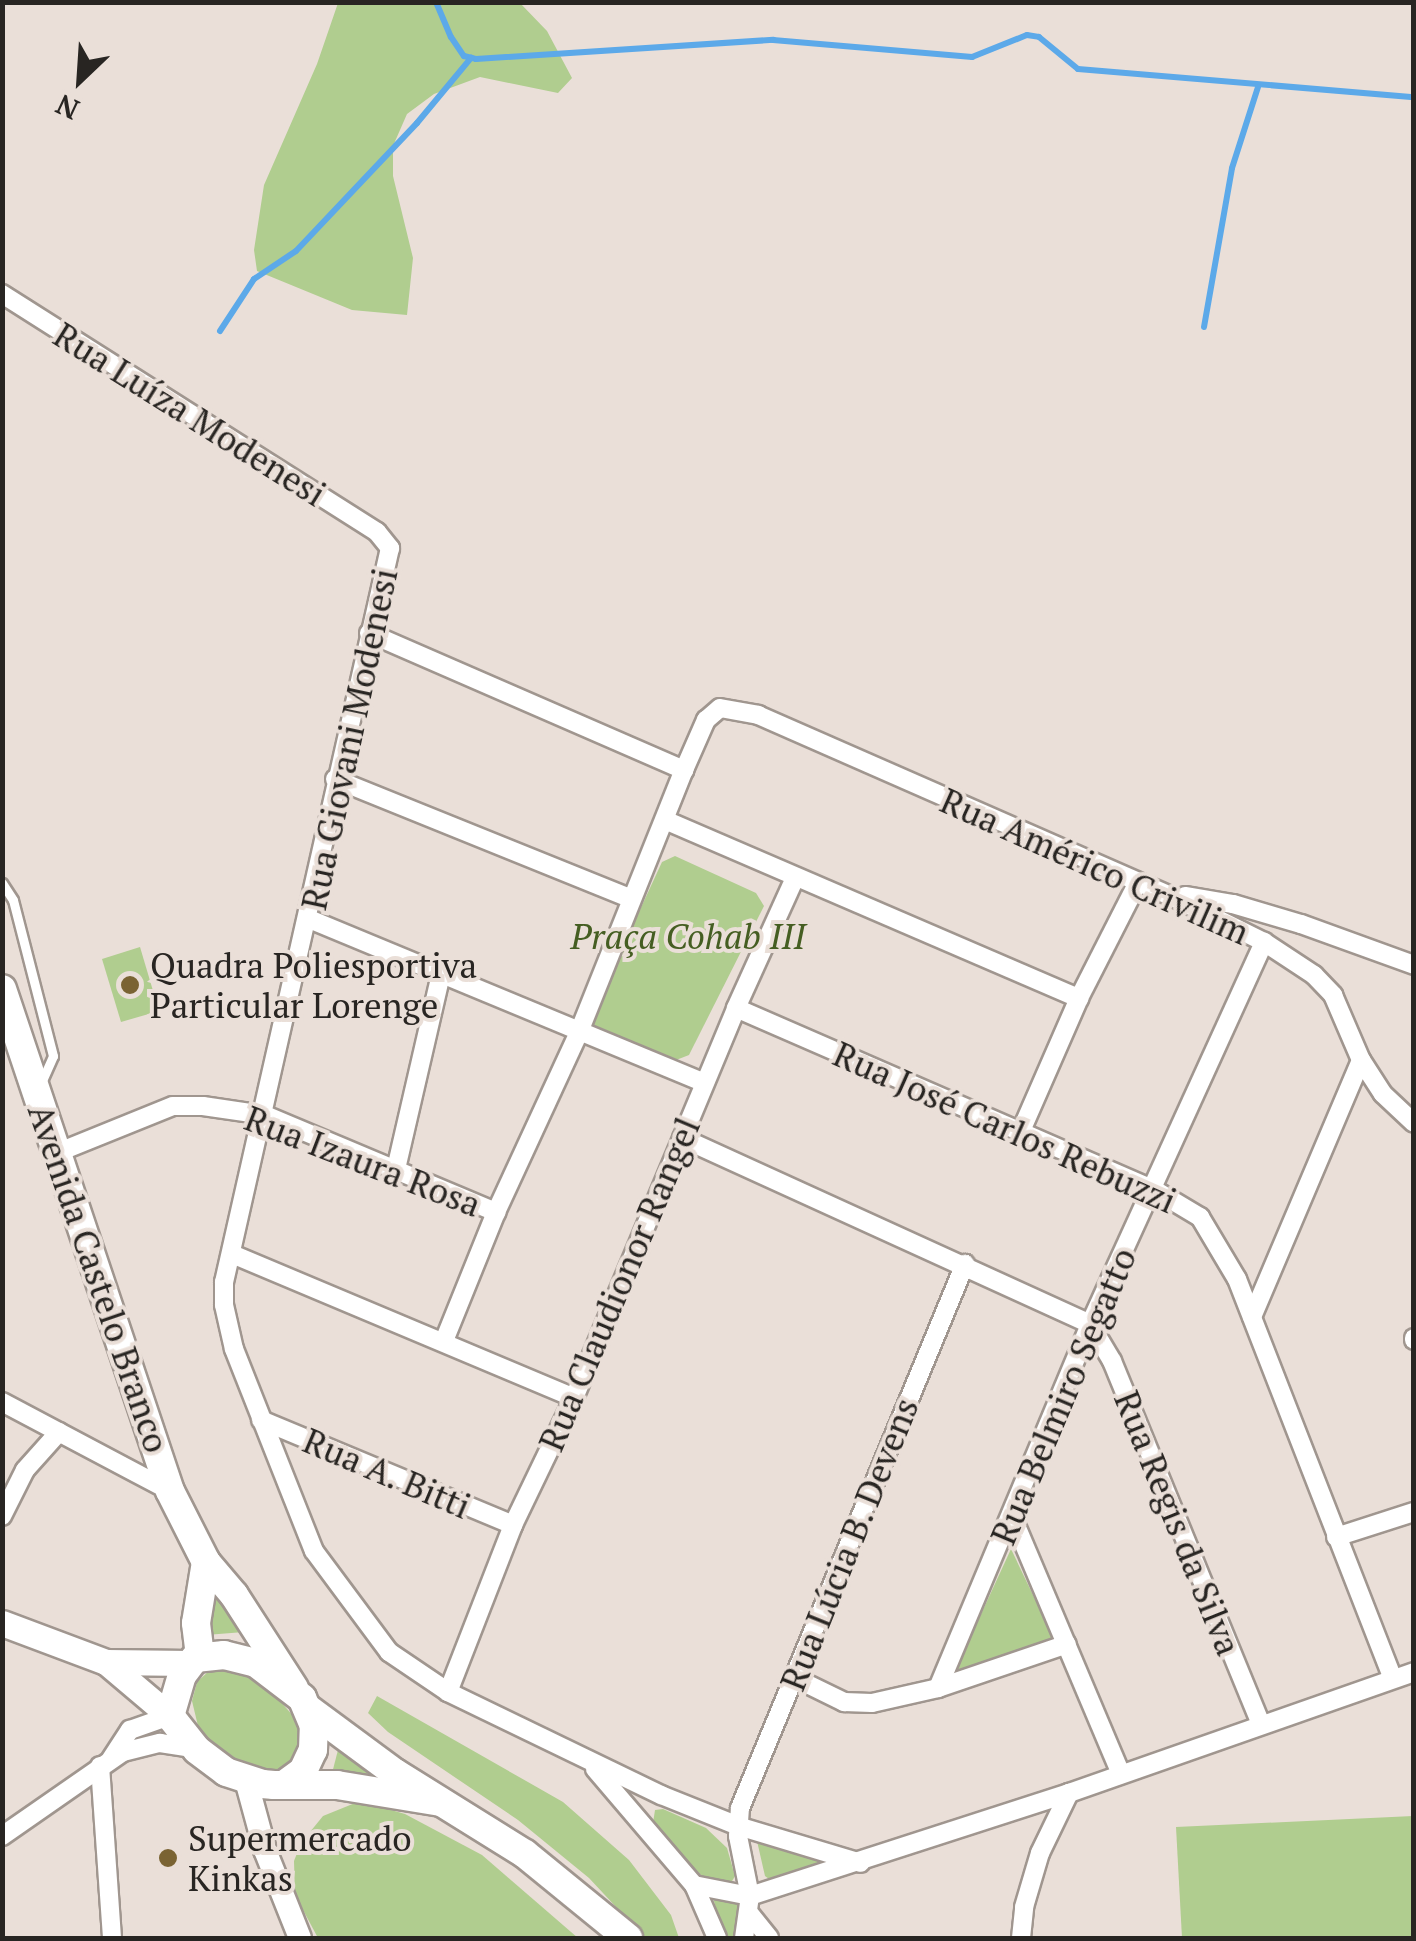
<!DOCTYPE html>
<meta charset="utf-8">
<style>
body{margin:0}
#map{position:relative;width:1416px;height:1941px;overflow:hidden;background:#eadfd8;font-family:"PT Serif",serif}
div>[style]{position:absolute}
[style*='--x']{left:calc(var(--x)*1px);top:calc(var(--y)*1px);width:calc(var(--w)*1px);rotate:calc(var(--a)*1deg)}
.green>*{inset:0;background:#b0cd8f}
.stream>*{height:6px;margin:-3px;padding:0 3px;transform-origin:3px;border-radius:3px;background:#5ca9e9}
.roads{filter:drop-shadow(2px 0 #a0968f) drop-shadow(-2px 0 #a0968f) drop-shadow(0 2px #a0968f) drop-shadow(0 -2px #a0968f)}
.service>*{height:9px;margin:-4.5px;padding:0 4.5px;transform-origin:4.5px;border-radius:4.5px;background:#fff}
.minor>*{height:18px;margin:-9px;padding:0 9px;transform-origin:9px;border-radius:9px;background:#fff}
.tertiary>*{height:22px;margin:-11px;padding:0 11px;transform-origin:11px;border-radius:11px;background:#fff}
.secondary>*{height:25px;margin:-12.5px;padding:0 12.5px;transform-origin:12.5px;border-radius:12.5px;background:#fff}
.primary>*{height:28px;margin:-14px;padding:0 14px;transform-origin:14px;border-radius:14px;background:#fff}
.dots>*{width:28px;height:28px;translate:-50% -50%;box-sizing:border-box;border:5px solid #eadfd8;border-radius:50%}
span{translate:-50% -50%;white-space:nowrap;text-align:center;line-height:1.15;-webkit-text-stroke:8px #eadfd8;paint-order:stroke}
.street-label{font-size:35px;color:#282522}
.park-label{font-size:35px;color:#455e22;font-style:italic}
.poi-label{font-size:35px;color:#282522}
.left{translate:0 -50%;text-align:left}
.frame{position:absolute;inset:0;border:5px solid #282522;pointer-events:none}
.north{position:absolute;left:30px;top:30px;width:100px;height:100px;-webkit-text-stroke:8px #eadfd8;paint-order:stroke;rotate:205deg;font-size:28px;font-weight:700;line-height:40px;text-align:center;color:#282522}
.north::after{content:'';display:block;margin:auto;width:35px;height:45px;background:#282522;clip-path:polygon(50% 0,100% 100%,50% 72%,0 100%)}
</style>
<div id="map">
<div class="green">
<div style="clip-path:polygon(338px 3px,520px 3px,547px 31px,572px 78px,558px 93px,480px 77px,434px 94px,407px 114px,393px 146px,393px 176px,413px 258px,407px 315px,352px 310px,257px 271px,254px 250px,264px 185px,317px 64px)"></div>
<div style="clip-path:polygon(675px 856px,756px 893px,764px 906px,689px 1055px,671px 1062px,593px 1030px,595px 1007px,662px 862px)"></div>
<div style="clip-path:polygon(140px 947px,159px 1011px,121px 1022px,102px 959px)"></div>
<div style="clip-path:polygon(1011px 1549px,1056px 1643px,953px 1675px)"></div>
<div style="clip-path:polygon(211px 1586px,244px 1632px,206px 1635px)"></div>
<div style="clip-path:polygon(231px 1667px,260px 1678px,301px 1725px,303px 1747px,289px 1773px,254px 1774px,219px 1752px,198px 1726px,192px 1701px,197px 1682px,210px 1670px)"></div>
<div style="clip-path:polygon(377px 1696px,563px 1802px,629px 1860px,671px 1915px,679px 1938px,645px 1938px,589px 1878px,518px 1820px,388px 1732px,368px 1713px)"></div>
<div style="clip-path:polygon(338px 1750px,378px 1774px,330px 1781px)"></div>
<div style="clip-path:polygon(360px 1801px,405px 1814px,482px 1855px,578px 1938px,318px 1938px,295px 1895px,294px 1861px,301px 1843px,323px 1816px)"></div>
<div style="clip-path:polygon(663px 1809px,706px 1828px,727px 1848px,735px 1876px,731px 1883px,711px 1881px,693px 1870px,653px 1823px,655px 1810px)"></div>
<div style="clip-path:polygon(1413px 1816px,1413px 1938px,1182px 1938px,1176px 1827px)"></div>
<div style="clip-path:polygon(757px 1841px,783px 1851px,831px 1861px,773px 1882px,765px 1876px)"></div>
<div style="clip-path:polygon(713px 1898px,739px 1902px,735px 1938px,725px 1938px)"></div>
</div>
<div class="stream">
<div style="--x:436;--y:2;--w:38;--a:67"></div>
<div style="--x:451;--y:37;--w:23;--a:56"></div>
<div style="--x:464;--y:56;--w:12;--a:14"></div>
<div style="--x:476;--y:59;--w:298;--a:-3.7"></div>
<div style="--x:773;--y:40;--w:200;--a:4.9"></div>
<div style="--x:972;--y:57;--w:59;--a:-21.8"></div>
<div style="--x:1027;--y:35;--w:12;--a:9"></div>
<div style="--x:1039;--y:37;--w:50;--a:39.4"></div>
<div style="--x:1078;--y:69;--w:337;--a:4.8"></div>
<div style="--x:1204;--y:327;--w:161;--a:-80"></div>
<div style="--x:1232;--y:168;--w:85;--a:-72.2"></div>
<div style="--x:220;--y:331;--w:62;--a:-56.8"></div>
<div style="--x:254;--y:279;--w:50;--a:-33.7"></div>
<div style="--x:296;--y:251;--w:176;--a:-46.6"></div>
<div style="--x:417;--y:123;--w:85;--a:-50.3"></div>
</div>
<div class="roads">
<div class="service">
<div style="--x:2;--y:883;--w:20;--a:57"></div>
<div style="--x:13;--y:900;--w:161;--a:75.6"></div>
<div style="--x:53;--y:1056;--w:32;--a:114"></div>
</div>
<div class="minor">
<div style="--x:2;--y:294;--w:444;--a:32.4"></div>
<div style="--x:377;--y:532;--w:21;--a:51"></div>
<div style="--x:390;--y:548;--w:753;--a:102.74"></div>
<div style="--x:224;--y:1282;--w:23;--a:90"></div>
<div style="--x:224;--y:1305;--w:45;--a:77.2"></div>
<div style="--x:234;--y:1349;--w:217;--a:68.4"></div>
<div style="--x:314;--y:1551;--w:126;--a:53.4"></div>
<div style="--x:389;--y:1652;--w:71;--a:34.1"></div>
<div style="--x:448;--y:1692;--w:237;--a:25.8"></div>
<div style="--x:661;--y:1795;--w:83;--a:21.9"></div>
<div style="--x:738;--y:1826;--w:128;--a:16.7"></div>
<div style="--x:369;--y:633;--w:344;--a:23.5"></div>
<div style="--x:335;--y:779;--w:318;--a:22"></div>
<div style="--x:665;--y:820;--w:451;--a:23.3"></div>
<div style="--x:1185;--y:896;--w:49;--a:9.5"></div>
<div style="--x:1233;--y:904;--w:71;--a:16.4"></div>
<div style="--x:1301;--y:924;--w:120;--a:19.9"></div>
<div style="--x:309;--y:919;--w:428;--a:22.5"></div>
<div style="--x:736;--y:1008;--w:455;--a:23.5"></div>
<div style="--x:1153;--y:1189;--w:55;--a:30.8"></div>
<div style="--x:1200;--y:1217;--w:72;--a:59.2"></div>
<div style="--x:1237;--y:1279;--w:427;--a:68.7"></div>
<div style="--x:1021;--y:1131;--w:145;--a:-66.4"></div>
<div style="--x:1079;--y:998;--w:130;--a:-63"></div>
<div style="--x:682;--y:1138;--w:448;--a:24.5"></div>
<div style="--x:1090;--y:1324;--w:43;--a:59.3"></div>
<div style="--x:1112;--y:1361;--w:393;--a:67.7"></div>
<div style="--x:59;--y:1152;--w:123;--a:-22"></div>
<div style="--x:173;--y:1106;--w:30;--a:0"></div>
<div style="--x:203;--y:1106;--w:63;--a:8.3"></div>
<div style="--x:265;--y:1115;--w:251;--a:22.8"></div>
<div style="--x:396;--y:1169;--w:200;--a:-77"></div>
<div style="--x:232;--y:1254;--w:371;--a:22.8"></div>
<div style="--x:1252;--y:1317;--w:279;--a:-67"></div>
<div style="--x:1414;--y:1338;--w:2;--a:90"></div>
<div style="--x:444;--y:1341;--w:139;--a:-68"></div>
<div style="--x:496;--y:1212;--w:198;--a:-65.2"></div>
<div style="--x:579;--y:1032;--w:282;--a:-68.2"></div>
<div style="--x:684;--y:770;--w:55;--a:-66.3"></div>
<div style="--x:706;--y:720;--w:18;--a:-41"></div>
<div style="--x:720;--y:708;--w:39;--a:10"></div>
<div style="--x:758;--y:715;--w:449;--a:23.7"></div>
<div style="--x:1169;--y:895;--w:106;--a:26.3"></div>
<div style="--x:1264;--y:942;--w:60;--a:33.4"></div>
<div style="--x:1314;--y:975;--w:28;--a:46"></div>
<div style="--x:1333;--y:995;--w:71;--a:66.7"></div>
<div style="--x:1361;--y:1060;--w:40;--a:57.1"></div>
<div style="--x:1383;--y:1094;--w:42;--a:43.1"></div>
<div style="--x:2;--y:1402;--w:190;--a:27.9"></div>
<div style="--x:261;--y:1420;--w:273;--a:22.6"></div>
<div style="--x:2;--y:1516;--w:51;--a:-63.4"></div>
<div style="--x:25;--y:1470;--w:51;--a:-48.2"></div>
<div style="--x:1012;--y:1516;--w:280;--a:67.1"></div>
<div style="--x:1336;--y:1537;--w:82;--a:-17.8"></div>
<div style="--x:795;--y:1678;--w:55;--a:26.1"></div>
<div style="--x:844;--y:1702;--w:28;--a:2"></div>
<div style="--x:872;--y:1703;--w:68;--a:-12.8"></div>
<div style="--x:938;--y:1688;--w:136;--a:-18.8"></div>
<div style="--x:938;--y:1688;--w:394;--a:-67.3"></div>
<div style="--x:1090;--y:1324;--w:420;--a:-65.5"></div>
<div style="--x:448;--y:1692;--w:179;--a:-68.7"></div>
<div style="--x:513;--y:1525;--w:141;--a:-64.3"></div>
<div style="--x:574;--y:1398;--w:422;--a:-67.4"></div>
<div style="--x:736;--y:1008;--w:143;--a:-65.6"></div>
<div style="--x:111;--y:1759;--w:35;--a:-57"></div>
<div style="--x:130;--y:1730;--w:42;--a:-19.3"></div>
<div style="--x:100;--y:1766;--w:172;--a:86"></div>
<div style="--x:595;--y:1769;--w:153;--a:49.5"></div>
<div style="--x:694;--y:1885;--w:58;--a:66.5"></div>
<div style="--x:2;--y:1836;--w:147;--a:-34.8"></div>
<div style="--x:123;--y:1752;--w:38;--a:-14"></div>
<div style="--x:160;--y:1743;--w:33;--a:9"></div>
<div style="--x:694;--y:1885;--w:57;--a:11.1"></div>
<div style="--x:750;--y:1896;--w:335;--a:-17.9"></div>
<div style="--x:1069;--y:1793;--w:366;--a:-19.3"></div>
<div style="--x:749;--y:1913;--w:32;--a:51"></div>
<div style="--x:744;--y:1938;--w:42;--a:-81.9"></div>
<div style="--x:750;--y:1896;--w:61;--a:-101.3"></div>
<div style="--x:738;--y:1836;--w:28;--a:-86"></div>
<div style="--x:740;--y:1808;--w:589;--a:-67.53"></div>
<div style="--x:1021;--y:1938;--w:31;--a:-84"></div>
<div style="--x:1024;--y:1907;--w:56;--a:-73.5"></div>
<div style="--x:1040;--y:1853;--w:67;--a:-64.2"></div>
</div>
<div class="tertiary">
<div style="--x:246;--y:1780;--w:73;--a:74.8"></div>
<div style="--x:265;--y:1850;--w:95;--a:68.3"></div>
</div>
<div class="secondary">
<div style="--x:2;--y:1623;--w:111;--a:20.6"></div>
<div style="--x:106;--y:1662;--w:84;--a:40.2"></div>
<div style="--x:106;--y:1662;--w:84;--a:0.7"></div>
</div>
<div class="primary">
<div style="--x:2;--y:989;--w:529;--a:71.5"></div>
<div style="--x:170;--y:1491;--w:80;--a:63.1"></div>
<div style="--x:206;--y:1562;--w:43;--a:49.7"></div>
<div style="--x:234;--y:1595;--w:111;--a:57.2"></div>
<div style="--x:200;--y:1656;--w:33;--a:-97"></div>
<div style="--x:196;--y:1623;--w:62;--a:-80.7"></div>
<div style="--x:307;--y:1708;--w:109;--a:36.5"></div>
<div style="--x:395;--y:1773;--w:153;--a:31.9"></div>
<div style="--x:525;--y:1854;--w:133;--a:39.2"></div>
<div style="--x:285;--y:1784;--w:22;--a:-36"></div>
<div style="--x:303;--y:1771;--w:23;--a:-65"></div>
<div style="--x:313;--y:1750;--w:24;--a:-88"></div>
<div style="--x:314;--y:1726;--w:30;--a:-113"></div>
<div style="--x:302;--y:1698;--w:58;--a:-142.7"></div>
<div style="--x:256;--y:1663;--w:33;--a:-166"></div>
<div style="--x:224;--y:1655;--w:29;--a:174"></div>
<div style="--x:195;--y:1658;--w:21;--a:127"></div>
<div style="--x:182;--y:1675;--w:43;--a:106.3"></div>
<div style="--x:170;--y:1716;--w:43;--a:51.5"></div>
<div style="--x:197;--y:1750;--w:36;--a:37"></div>
<div style="--x:226;--y:1772;--w:38;--a:18"></div>
<div style="--x:262;--y:1784;--w:12;--a:5"></div>
<div style="--x:274;--y:1785;--w:63;--a:0"></div>
<div style="--x:337;--y:1785;--w:105;--a:9.3"></div>
</div>
</div>
<div class="dots">
<div style="left:130px;top:985px;background:#7a6333"></div>
<div style="left:168px;top:1858px;background:#7a6333"></div>
</div>
<div class="street-label">
<span style="left:190px;top:414px;rotate:32deg">Rua Luíza Modenesi</span>
<span style="left:349px;top:739px;rotate:-78deg">Rua Giovani Modenesi</span>
<span style="left:1095px;top:866px;rotate:24deg">Rua Américo Crivilim</span>
<span style="left:1005px;top:1127px;rotate:24deg">Rua José Carlos Rebuzzi</span>
<span style="left:363px;top:1161px;rotate:21deg">Rua Izaura Rosa</span>
<span style="left:99px;top:1278px;rotate:71deg">Avenida Castelo Branco</span>
<span style="left:619px;top:1284px;rotate:-67deg">Rua Claudionor Rangel</span>
<span style="left:1063px;top:1396px;rotate:-67deg">Rua Belmiro Segatto</span>
<span style="left:387px;top:1473px;rotate:23deg">Rua A. Bitti</span>
<span style="left:1178px;top:1523px;rotate:68deg">Rua Regis da Silva</span>
<span style="left:849px;top:1544px;rotate:-68deg">Rua Lúcia B. Devens</span>
</div>
<div class="park-label">
<span style="left:688px;top:936px">Praça Cohab III</span>
</div>
<div class="poi-label">
<span class="left" style="left:150px;top:985px">Quadra Poliesportiva<br>Particular Lorenge</span>
<span class="left" style="left:188px;top:1858px">Supermercado<br>Kinkas</span>
</div>
<div class="frame"></div>
<div class="north">N</div>
</div>
